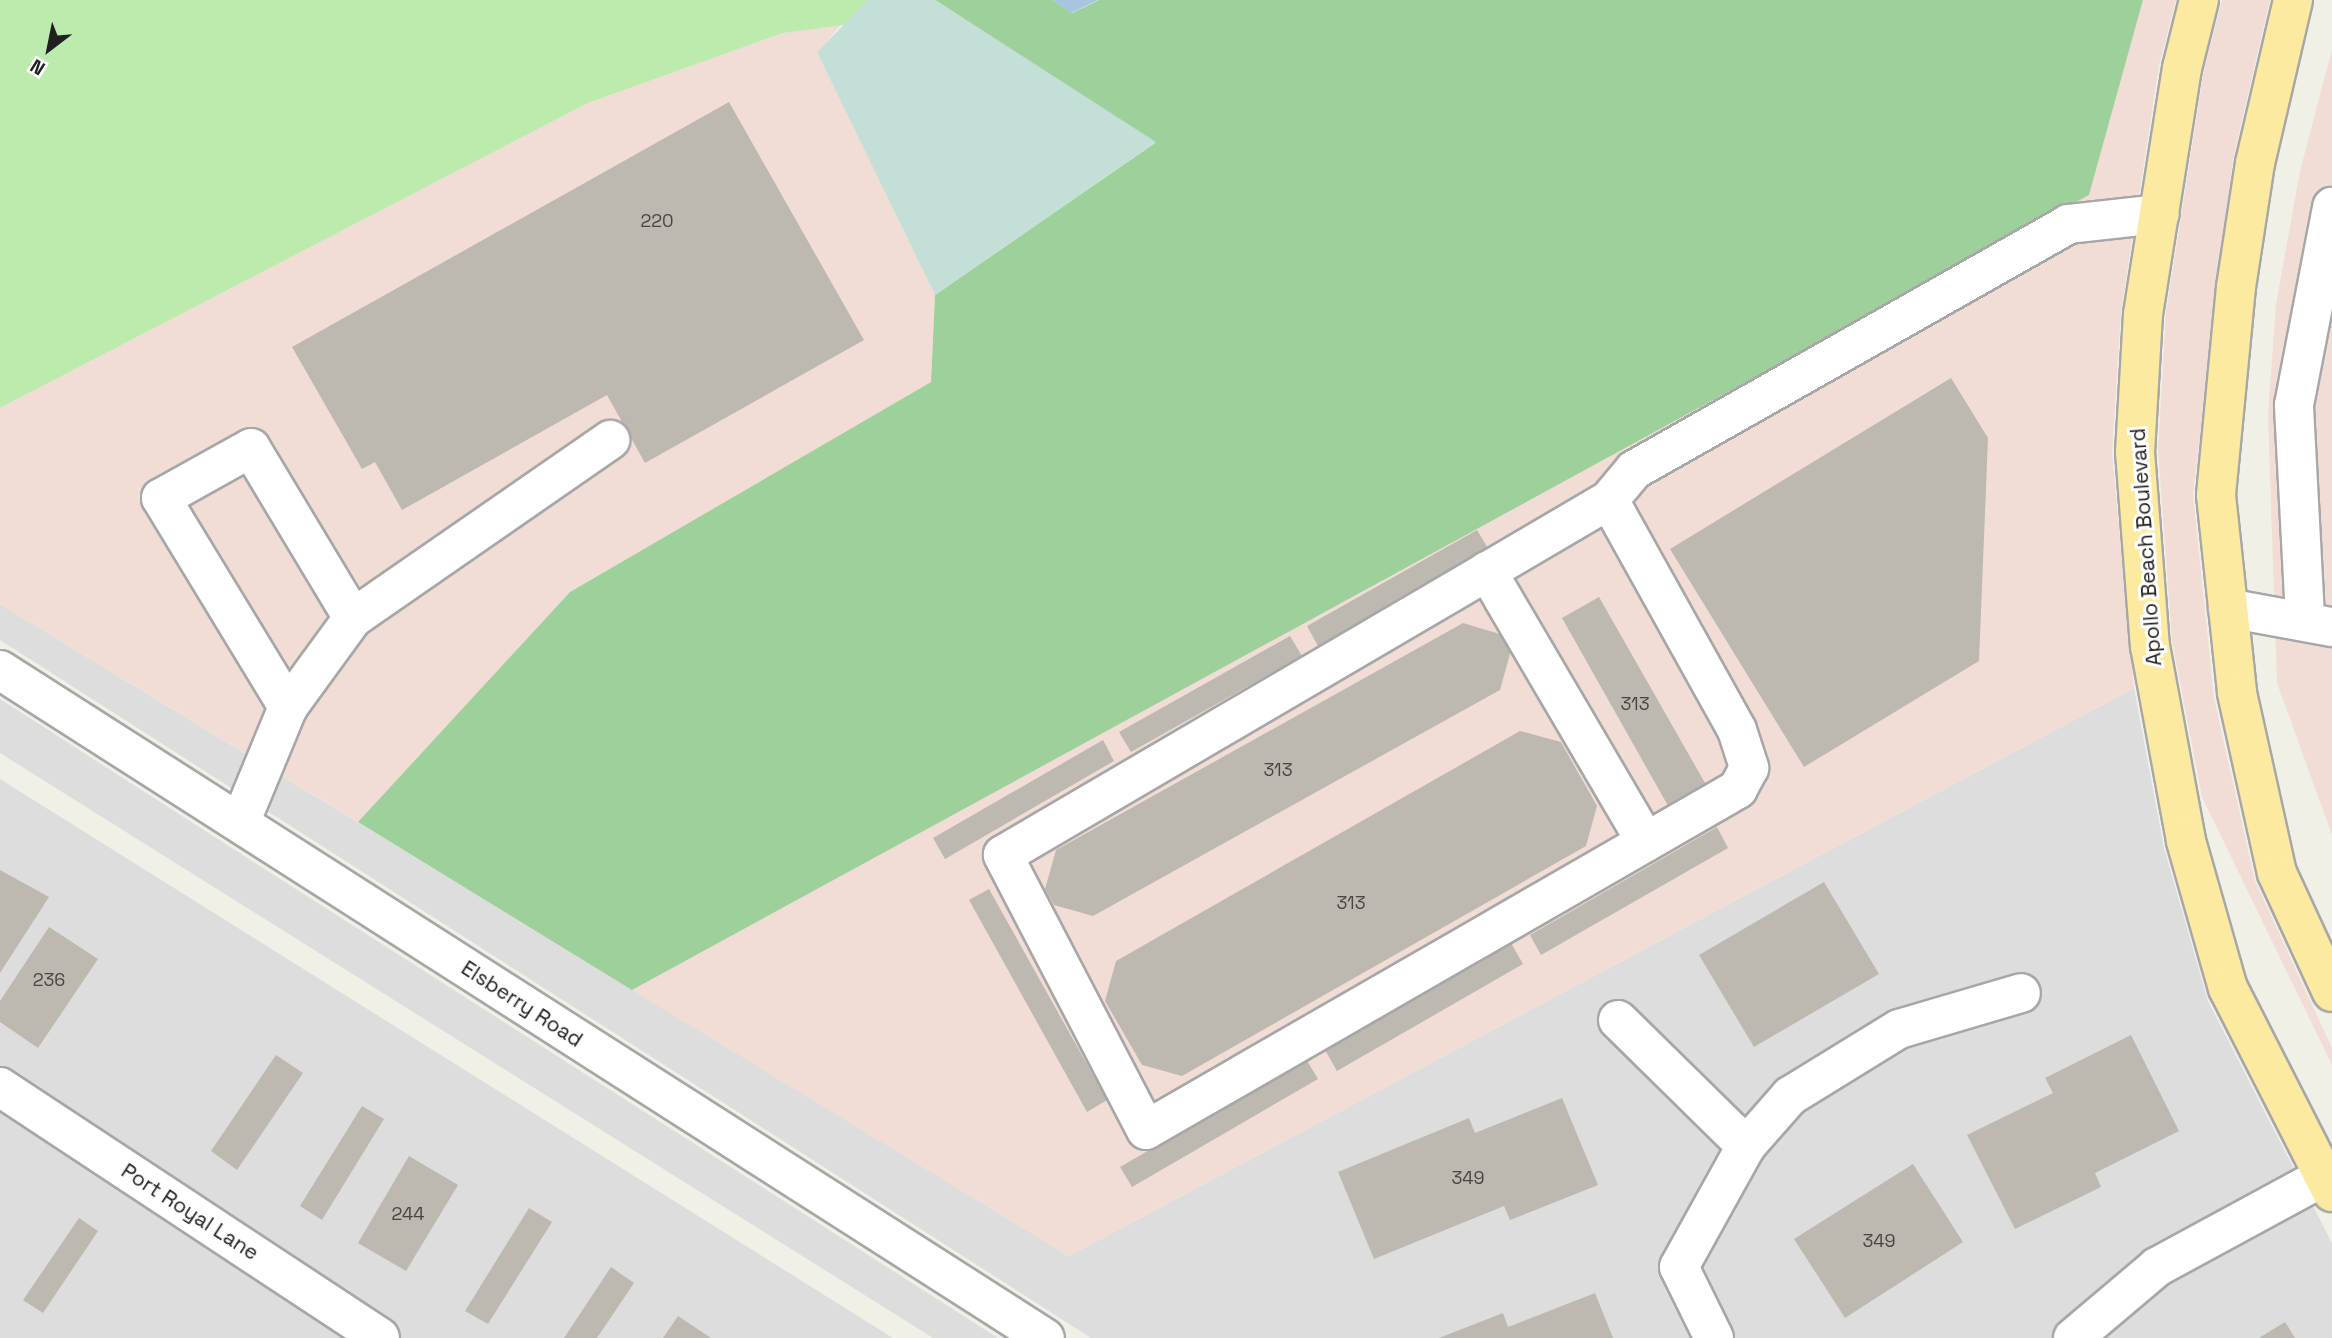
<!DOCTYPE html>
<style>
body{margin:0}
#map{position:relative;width:2332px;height:1338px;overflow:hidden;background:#f1f0e7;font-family:"Space Grotesk",sans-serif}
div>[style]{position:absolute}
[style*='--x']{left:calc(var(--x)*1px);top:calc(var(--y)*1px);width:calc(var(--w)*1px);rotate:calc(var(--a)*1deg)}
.residential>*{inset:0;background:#dedddd}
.commercial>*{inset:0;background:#f1ddd6}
.grass>*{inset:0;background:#bdebad}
.forest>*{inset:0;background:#9ed09b}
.wetland>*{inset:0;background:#c3dfd8}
.water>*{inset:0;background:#a7c5de}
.building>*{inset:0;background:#bdb9b0}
.roads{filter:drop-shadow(2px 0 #a7a7a7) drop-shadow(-2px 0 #a7a7a7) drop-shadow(0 2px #a7a7a7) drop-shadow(0 -2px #a7a7a7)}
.minor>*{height:38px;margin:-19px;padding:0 19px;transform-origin:19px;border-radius:19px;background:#fff}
.major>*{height:38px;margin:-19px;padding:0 19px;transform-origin:19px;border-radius:19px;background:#fceaa0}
span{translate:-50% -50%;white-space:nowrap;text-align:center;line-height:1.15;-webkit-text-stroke:6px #fff;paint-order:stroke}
.number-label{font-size:18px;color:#474644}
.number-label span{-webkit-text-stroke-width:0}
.street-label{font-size:21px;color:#202020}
.north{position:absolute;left:14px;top:14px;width:70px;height:70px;-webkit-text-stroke:5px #fff;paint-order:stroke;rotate:212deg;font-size:19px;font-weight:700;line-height:28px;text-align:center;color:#202020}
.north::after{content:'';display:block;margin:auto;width:24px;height:32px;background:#202020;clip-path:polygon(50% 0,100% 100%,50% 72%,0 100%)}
</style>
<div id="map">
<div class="residential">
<div style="clip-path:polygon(0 604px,1069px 1256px,2134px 688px,2164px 848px,2208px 1001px,2332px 1243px,2332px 1338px,1091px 1338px,0 640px)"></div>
<div style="clip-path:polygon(0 699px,224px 843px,998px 1338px,933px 1338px,0 753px)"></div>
<div style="clip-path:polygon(0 779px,893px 1338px,0 1338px)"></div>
</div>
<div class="commercial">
<div style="clip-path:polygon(2143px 0,2176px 0,2159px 66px,2121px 312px,2112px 453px,2134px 688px,1069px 1256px,632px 990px,2089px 195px)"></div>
<div style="clip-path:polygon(2222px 0,2270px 0,2233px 159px,2193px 494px,2214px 698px,2255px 881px,2332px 1048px,2332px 1065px,2202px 797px,2172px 641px,2158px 449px,2166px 313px,2204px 70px)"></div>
<div style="clip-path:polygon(843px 22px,818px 52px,935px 295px,931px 382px,570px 592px,358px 822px,0 604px,0 408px,588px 103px,783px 33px)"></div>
<div style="clip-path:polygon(2332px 49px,2332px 835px,2277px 683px,2268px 415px,2276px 304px,2300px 171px)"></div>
</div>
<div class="grass">
<div style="clip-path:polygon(0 0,868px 0,844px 25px,783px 33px,588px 103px,0 408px)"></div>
</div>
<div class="forest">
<div style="clip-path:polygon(935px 0,1053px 0,1072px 13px,1099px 0,2143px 0,2089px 195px,632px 990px,358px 822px,570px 592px,931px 382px,935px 295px,1155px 143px)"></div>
</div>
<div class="wetland">
<div style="clip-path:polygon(868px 0,935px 0,1156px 142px,935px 295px,817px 52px)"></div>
</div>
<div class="water">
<div style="clip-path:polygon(1053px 0,1098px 0,1071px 13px)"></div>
</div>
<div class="building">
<div style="clip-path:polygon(729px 102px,864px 340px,645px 463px,607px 395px,402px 510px,375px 462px,362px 469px,292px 347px)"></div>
<div style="clip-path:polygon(1951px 378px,1988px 438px,1979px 661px,1804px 767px,1670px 549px)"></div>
<div style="clip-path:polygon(1477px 530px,1489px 550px,1318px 646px,1307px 626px)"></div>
<div style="clip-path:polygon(1599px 597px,1709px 790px,1671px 811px,1562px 618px)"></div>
<div style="clip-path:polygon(1463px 623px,1503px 635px,1511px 650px,1500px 690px,1093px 916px,1054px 905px,1045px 889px,1056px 850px)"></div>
<div style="clip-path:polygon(1290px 636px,1302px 656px,1131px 752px,1119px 732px)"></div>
<div style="clip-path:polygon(1520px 731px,1561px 742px,1597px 806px,1586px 846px,1182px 1076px,1142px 1065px,1105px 1001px,1116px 961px)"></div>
<div style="clip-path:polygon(1103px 740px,1114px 761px,945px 859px,933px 838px)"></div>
<div style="clip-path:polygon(1717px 827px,1728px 848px,1541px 955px,1530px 935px)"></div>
<div style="clip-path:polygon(0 870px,49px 897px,0 973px)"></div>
<div style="clip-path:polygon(1824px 882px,1879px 974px,1754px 1047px,1699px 955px)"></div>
<div style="clip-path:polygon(989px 889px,1107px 1100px,1087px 1112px,969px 900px)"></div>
<div style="clip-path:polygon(49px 927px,98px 959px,38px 1048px,0 1022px,0 1001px)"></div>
<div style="clip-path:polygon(1511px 943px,1523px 964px,1337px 1071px,1325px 1050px)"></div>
<div style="clip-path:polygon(2131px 1035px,2179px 1131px,2095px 1173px,2101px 1187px,2015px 1229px,1967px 1135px,2053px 1093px,2045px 1078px)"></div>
<div style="clip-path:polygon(276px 1055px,303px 1073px,237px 1170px,211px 1151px)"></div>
<div style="clip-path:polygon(1306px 1059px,1318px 1079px,1132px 1187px,1120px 1167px)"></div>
<div style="clip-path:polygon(1562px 1098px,1598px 1185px,1510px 1220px,1504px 1206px,1374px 1259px,1338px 1172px,1469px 1118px,1475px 1133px)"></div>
<div style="clip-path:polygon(362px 1106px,384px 1119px,322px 1220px,300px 1206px)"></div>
<div style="clip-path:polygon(409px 1156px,458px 1185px,406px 1271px,358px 1243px)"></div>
<div style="clip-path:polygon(1913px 1164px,1963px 1242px,1845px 1318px,1794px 1239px)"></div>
<div style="clip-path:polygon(529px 1208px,552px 1222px,488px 1324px,465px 1311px)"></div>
<div style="clip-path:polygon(79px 1218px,98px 1231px,43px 1313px,23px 1300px)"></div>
<div style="clip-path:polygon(611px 1267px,634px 1283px,597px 1338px,564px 1338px)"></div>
<div style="clip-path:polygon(1595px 1293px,1613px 1338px,1439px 1338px,1503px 1313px,1508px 1327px)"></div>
<div style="clip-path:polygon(678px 1316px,711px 1338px,663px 1338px)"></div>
<div style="clip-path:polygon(2285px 1322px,2295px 1338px,2259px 1338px)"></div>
</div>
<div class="roads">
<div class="minor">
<div style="--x:1609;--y:500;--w:263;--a:60.9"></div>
<div style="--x:1737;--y:730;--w:40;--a:72"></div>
<div style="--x:1749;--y:768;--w:24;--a:118"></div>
<div style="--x:1738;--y:789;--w:683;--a:150.06"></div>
<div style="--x:1146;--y:1130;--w:310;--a:-117.5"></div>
<div style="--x:1003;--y:855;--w:702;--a:-30.36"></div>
<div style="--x:1609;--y:500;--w:39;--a:-50"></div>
<div style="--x:1634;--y:470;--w:499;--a:-29.5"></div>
<div style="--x:2068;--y:224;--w:92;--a:-6.3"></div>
<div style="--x:1487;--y:571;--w:314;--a:59.6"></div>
<div style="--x:2228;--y:608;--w:106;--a:10.4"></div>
<div style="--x:2305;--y:617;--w:212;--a:-93"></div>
<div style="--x:2294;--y:405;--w:202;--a:-79.1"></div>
<div style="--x:353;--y:618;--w:313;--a:-34.7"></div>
<div style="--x:0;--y:670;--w:1240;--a:32.59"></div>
<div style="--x:240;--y:823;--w:126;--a:-67.5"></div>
<div style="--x:288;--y:707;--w:110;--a:-53.9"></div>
<div style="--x:353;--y:618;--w:198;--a:-121"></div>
<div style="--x:251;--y:448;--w:103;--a:150.9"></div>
<div style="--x:161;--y:498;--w:245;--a:58.7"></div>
<div style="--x:1618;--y:1020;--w:180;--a:44.5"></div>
<div style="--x:0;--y:1087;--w:455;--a:33.4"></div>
<div style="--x:1714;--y:1338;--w:79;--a:-116.2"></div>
<div style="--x:1679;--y:1267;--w:138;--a:-61"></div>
<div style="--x:1746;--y:1146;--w:67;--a:-48.7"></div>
<div style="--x:1790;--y:1096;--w:128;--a:-31.6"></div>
<div style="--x:1899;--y:1029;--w:127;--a:-16.4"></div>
<div style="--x:2073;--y:1338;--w:110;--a:-40.2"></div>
<div style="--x:2157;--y:1267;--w:199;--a:-28.5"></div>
</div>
<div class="major">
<div style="--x:2199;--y:0;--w:70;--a:104"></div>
<div style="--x:2182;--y:68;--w:249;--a:99"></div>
<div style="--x:2143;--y:314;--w:138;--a:93.3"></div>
<div style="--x:2135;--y:452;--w:195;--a:85.6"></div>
<div style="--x:2150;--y:646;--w:198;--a:79.5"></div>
<div style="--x:2186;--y:841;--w:153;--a:74.1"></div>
<div style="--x:2228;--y:988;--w:229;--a:63"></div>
<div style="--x:2293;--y:0;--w:167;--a:103.1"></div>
<div style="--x:2255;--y:163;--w:125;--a:98.7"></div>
<div style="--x:2236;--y:287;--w:209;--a:95.5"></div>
<div style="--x:2216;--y:495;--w:199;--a:83.9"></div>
<div style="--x:2237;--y:693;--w:184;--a:77.5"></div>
<div style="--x:2277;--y:873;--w:131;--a:65.2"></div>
</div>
</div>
<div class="number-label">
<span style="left:657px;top:221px">220</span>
<span style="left:1635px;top:704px">313</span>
<span style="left:1278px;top:770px">313</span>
<span style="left:1351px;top:903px">313</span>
<span style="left:49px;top:980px">236</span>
<span style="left:1468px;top:1178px">349</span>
<span style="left:408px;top:1214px">244</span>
<span style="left:1879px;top:1241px">349</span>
</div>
<div class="street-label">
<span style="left:2146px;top:547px;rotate:-94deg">Apollo Beach Boulevard</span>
<span style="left:522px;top:1004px;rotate:33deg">Elsberry Road</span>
<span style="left:190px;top:1212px;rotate:33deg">Port Royal Lane</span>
</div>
<div class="north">N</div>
</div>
